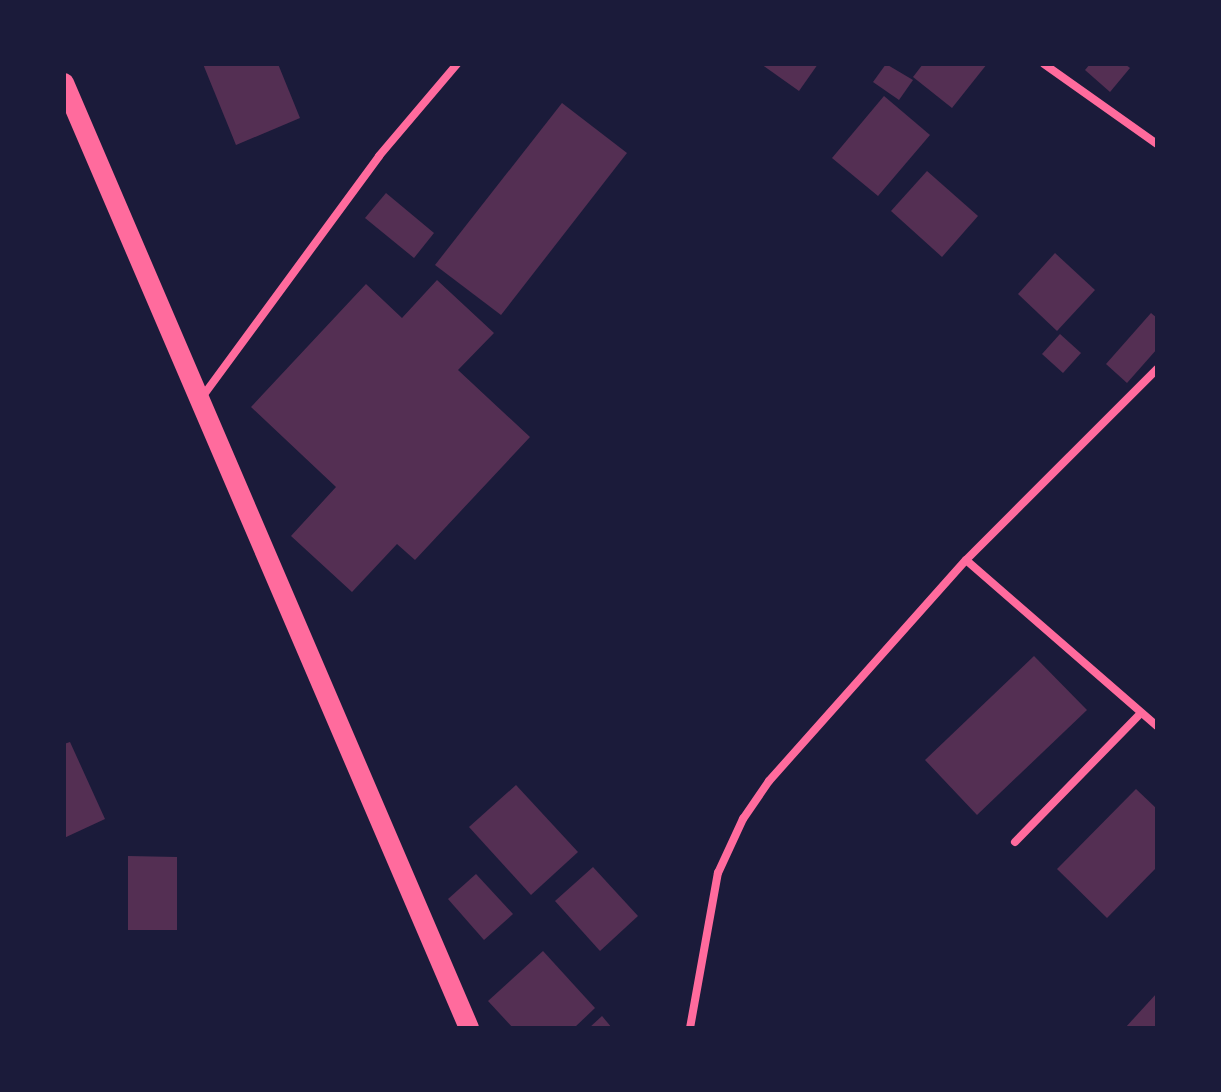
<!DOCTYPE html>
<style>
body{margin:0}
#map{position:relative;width:1221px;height:1092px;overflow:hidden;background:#1b1b3a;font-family:Roboto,sans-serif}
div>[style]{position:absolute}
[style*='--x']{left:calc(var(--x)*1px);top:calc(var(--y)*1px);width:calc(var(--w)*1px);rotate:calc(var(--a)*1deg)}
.building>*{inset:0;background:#542f53}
.minor>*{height:8px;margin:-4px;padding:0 4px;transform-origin:4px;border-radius:4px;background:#ff6b9d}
.primary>*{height:20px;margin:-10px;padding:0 10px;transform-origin:10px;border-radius:10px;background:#ff6b9d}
span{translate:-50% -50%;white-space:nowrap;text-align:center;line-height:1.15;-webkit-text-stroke:8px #1b1b3a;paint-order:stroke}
.frame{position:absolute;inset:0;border:66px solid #1b1b3a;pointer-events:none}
</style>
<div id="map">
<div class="building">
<div style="clip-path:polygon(203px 64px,278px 64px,300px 118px,236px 145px)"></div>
<div style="clip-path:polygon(761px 64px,818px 64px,799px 91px)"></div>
<div style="clip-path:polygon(886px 64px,913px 80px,899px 100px,873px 82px)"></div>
<div style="clip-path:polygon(923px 64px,987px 64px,952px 108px,913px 77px)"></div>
<div style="clip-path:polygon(1090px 64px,1125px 64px,1130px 68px,1110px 92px,1085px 70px)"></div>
<div style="clip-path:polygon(884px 96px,930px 135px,878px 196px,832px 158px)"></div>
<div style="clip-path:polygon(562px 103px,627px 153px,501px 315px,435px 265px)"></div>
<div style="clip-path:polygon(927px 171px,978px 216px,942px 257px,891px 211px)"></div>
<div style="clip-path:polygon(386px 193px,434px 233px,414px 258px,365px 218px)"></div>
<div style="clip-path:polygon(1055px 253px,1095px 290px,1057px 331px,1018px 294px)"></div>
<div style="clip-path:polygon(437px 280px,494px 333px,458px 370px,530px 437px,415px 560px,397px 544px,352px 592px,291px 536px,336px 487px,251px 407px,366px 284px,402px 318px)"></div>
<div style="clip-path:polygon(1151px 313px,1157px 318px,1157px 349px,1127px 383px,1106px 364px)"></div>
<div style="clip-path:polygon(1060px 334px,1081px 353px,1063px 373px,1042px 354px)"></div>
<div style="clip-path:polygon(1034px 656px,1087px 710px,977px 815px,925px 760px)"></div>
<div style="clip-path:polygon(70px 742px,105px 819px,64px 838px,64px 744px)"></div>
<div style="clip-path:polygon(516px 785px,578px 852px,531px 895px,469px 827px)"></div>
<div style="clip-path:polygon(1136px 789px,1157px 809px,1157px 867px,1107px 918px,1057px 869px)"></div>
<div style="clip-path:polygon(128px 856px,177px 857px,177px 930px,128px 930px)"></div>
<div style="clip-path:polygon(593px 867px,638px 916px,600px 951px,555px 901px)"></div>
<div style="clip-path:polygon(476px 874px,513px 914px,484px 940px,448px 899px)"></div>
<div style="clip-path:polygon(543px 951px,595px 1008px,574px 1028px,513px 1028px,488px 1001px)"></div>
<div style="clip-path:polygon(1157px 993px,1157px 1028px,1125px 1028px)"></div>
<div style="clip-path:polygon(602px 1016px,612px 1028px,589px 1028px)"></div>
</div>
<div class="minor">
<div style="--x:1044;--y:64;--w:138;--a:35.3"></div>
<div style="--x:200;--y:400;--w:303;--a:-53.7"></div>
<div style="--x:379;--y:156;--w:121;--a:-49.7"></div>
<div style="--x:966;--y:560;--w:253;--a:41"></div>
<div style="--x:1015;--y:842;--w:180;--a:-45.7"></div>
<div style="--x:690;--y:1028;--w:158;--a:-79.8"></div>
<div style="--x:718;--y:873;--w:60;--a:-65.2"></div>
<div style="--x:743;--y:819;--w:46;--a:-55.6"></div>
<div style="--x:769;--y:781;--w:296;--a:-48.3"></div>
<div style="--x:966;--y:560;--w:270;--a:-45"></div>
</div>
<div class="primary">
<div style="--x:64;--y:83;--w:1028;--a:66.8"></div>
</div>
<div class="frame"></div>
</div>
